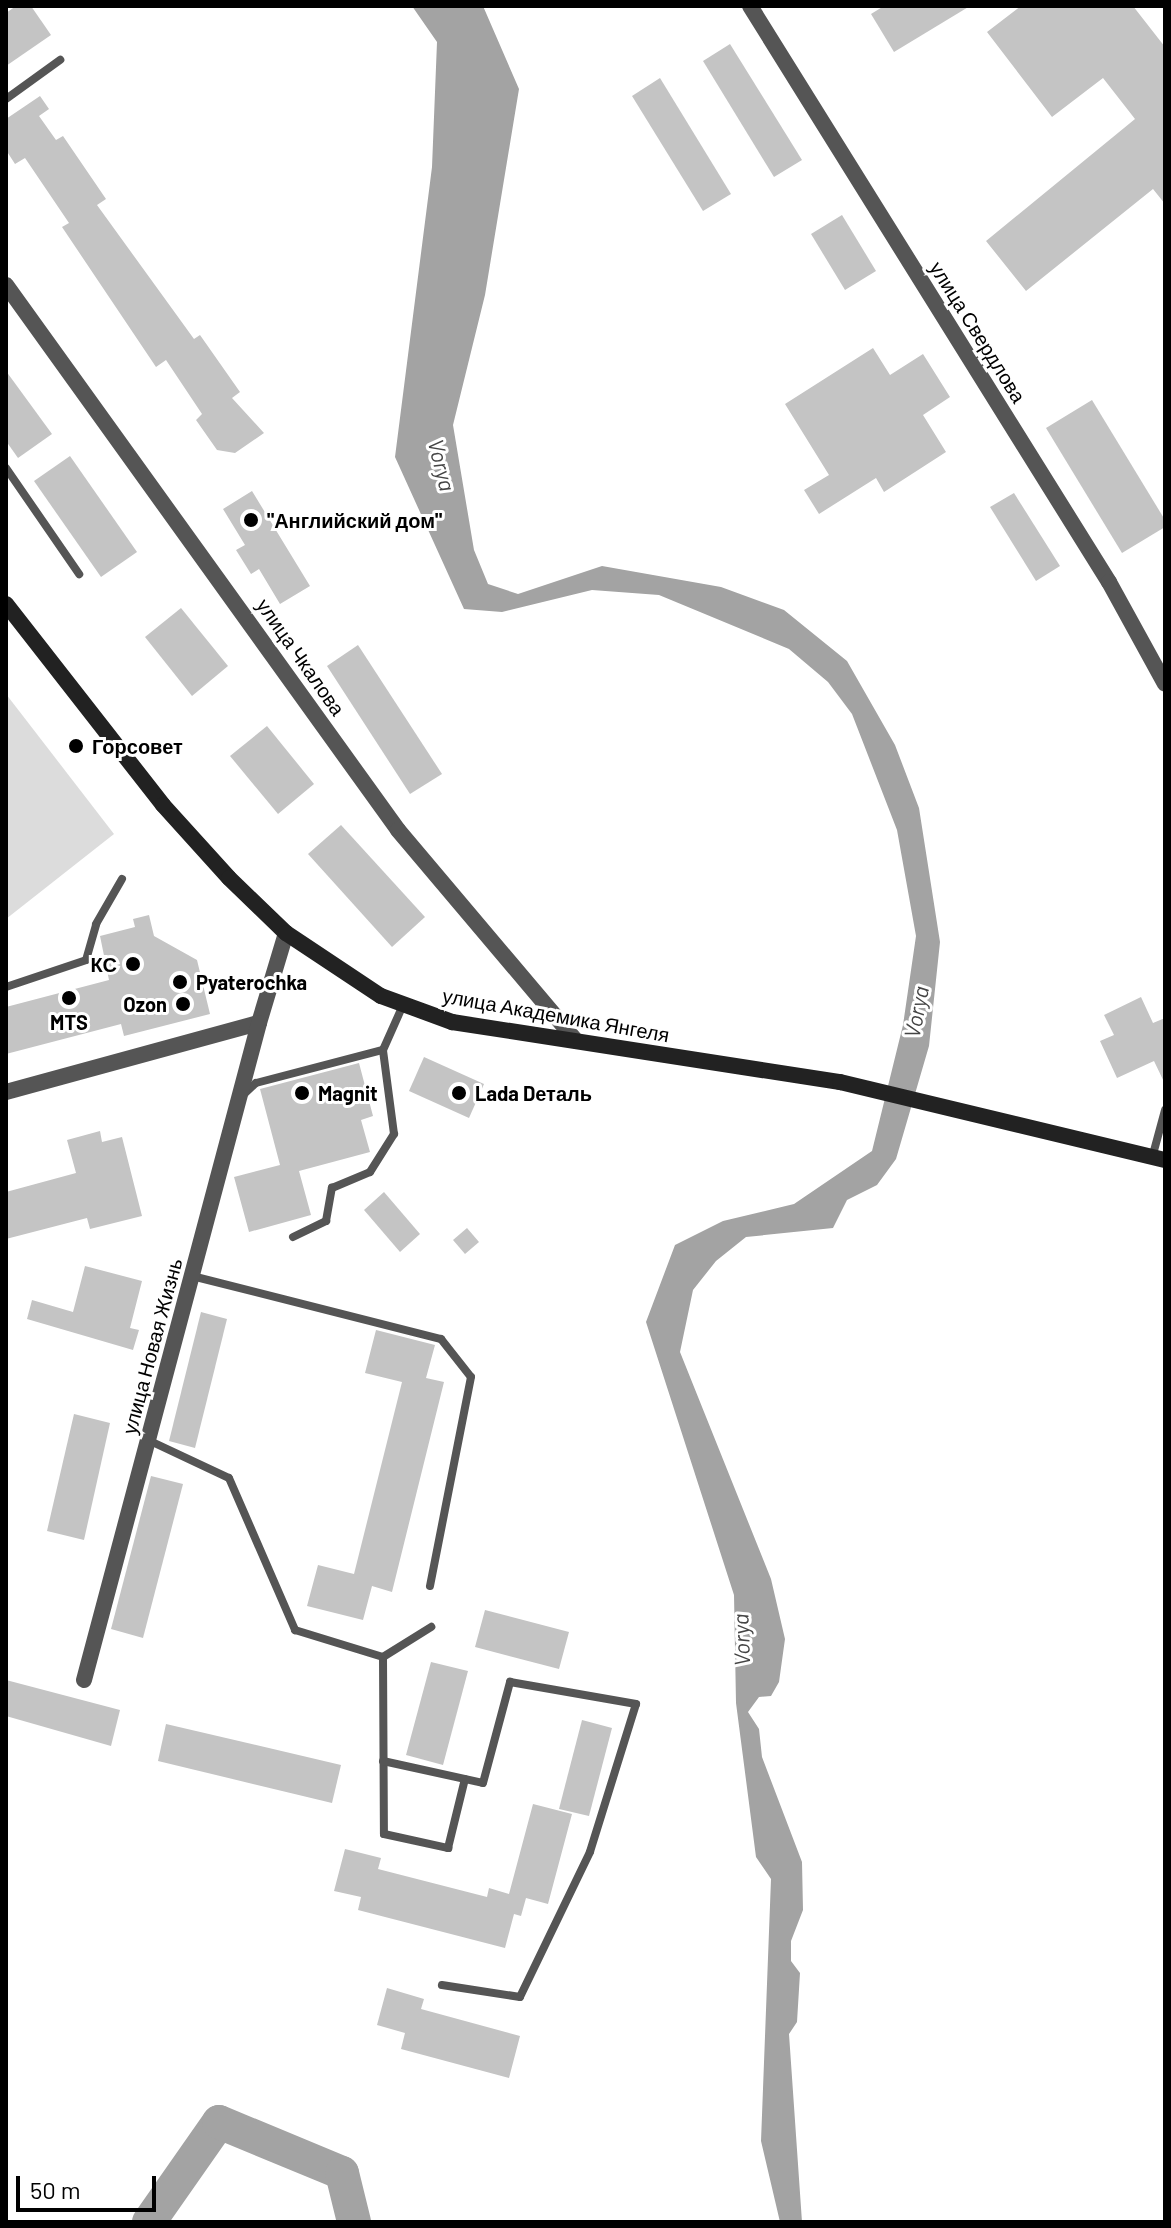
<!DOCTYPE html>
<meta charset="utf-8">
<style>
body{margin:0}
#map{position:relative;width:1171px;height:2228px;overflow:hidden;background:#fff;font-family:Barlow,sans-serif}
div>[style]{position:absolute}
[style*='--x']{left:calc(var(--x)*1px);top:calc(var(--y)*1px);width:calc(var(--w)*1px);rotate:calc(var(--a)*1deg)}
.green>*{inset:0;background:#dcdcdc}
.water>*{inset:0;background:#a3a3a3}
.river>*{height:34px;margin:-17px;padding:0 17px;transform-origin:17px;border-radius:17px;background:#a3a3a3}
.building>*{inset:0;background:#c4c4c4}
.lane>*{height:8px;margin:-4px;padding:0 4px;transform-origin:4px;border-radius:4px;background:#555}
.street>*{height:16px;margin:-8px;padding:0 8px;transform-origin:8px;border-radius:8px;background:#555}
.secondary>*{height:16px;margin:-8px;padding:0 8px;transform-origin:8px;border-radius:8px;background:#222}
.dots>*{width:22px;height:22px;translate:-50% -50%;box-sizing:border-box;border:4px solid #fff;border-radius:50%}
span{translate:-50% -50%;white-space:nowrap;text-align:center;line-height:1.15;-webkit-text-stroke:6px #fff;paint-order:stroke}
.street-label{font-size:20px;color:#000}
.poi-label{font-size:20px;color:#000;font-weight:700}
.left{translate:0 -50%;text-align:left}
.right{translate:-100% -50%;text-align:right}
.water-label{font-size:22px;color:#444;font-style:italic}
.frame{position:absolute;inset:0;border:8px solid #000;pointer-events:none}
.scale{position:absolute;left:16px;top:2176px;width:140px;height:36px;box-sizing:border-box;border:4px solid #000;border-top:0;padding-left:10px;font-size:24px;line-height:28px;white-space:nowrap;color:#000;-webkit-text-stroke:6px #fff;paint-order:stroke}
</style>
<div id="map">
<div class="green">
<div style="clip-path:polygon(6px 694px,114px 834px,6px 919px)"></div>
</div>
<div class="water">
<div style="clip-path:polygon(412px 6px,483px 6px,519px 89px,485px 295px,453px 425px,474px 550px,488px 584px,518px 594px,602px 566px,721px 587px,784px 610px,847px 661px,895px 745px,919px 808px,940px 942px,929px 1046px,896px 1159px,877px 1185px,847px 1200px,833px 1228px,746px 1237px,716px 1261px,693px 1290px,680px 1352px,771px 1579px,785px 1639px,779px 1682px,771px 1696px,759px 1697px,748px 1712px,759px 1729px,762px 1757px,802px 1862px,803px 1910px,791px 1941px,791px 1961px,800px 1973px,797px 2022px,789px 2034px,802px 2222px,780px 2222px,761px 2141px,771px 1879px,756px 1857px,736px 1703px,734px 1595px,646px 1322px,675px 1245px,723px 1221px,794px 1204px,872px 1151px,903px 1025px,916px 936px,897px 830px,852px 714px,828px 682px,789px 649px,659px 595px,592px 590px,502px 612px,464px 609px,395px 457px,432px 167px,437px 42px)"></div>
</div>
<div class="river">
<div style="--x:149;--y:2222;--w:122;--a:-55"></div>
<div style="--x:219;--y:2122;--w:133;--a:22.5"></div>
<div style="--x:342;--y:2173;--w:50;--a:76.2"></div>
</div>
<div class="building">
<div style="clip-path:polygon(16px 6px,31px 6px,51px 35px,6px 66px,6px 13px)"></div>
<div style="clip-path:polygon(884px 6px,970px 6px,894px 52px,871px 14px)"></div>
<div style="clip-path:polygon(1021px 6px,1133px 6px,1165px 47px,1165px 204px,1153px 189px,1026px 291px,986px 241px,1135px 119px,1103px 78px,1052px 117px,987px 32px)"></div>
<div style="clip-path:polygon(730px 44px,802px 160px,774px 177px,703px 61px)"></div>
<div style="clip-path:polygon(660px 78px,731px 194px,703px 211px,632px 96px)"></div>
<div style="clip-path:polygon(40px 96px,49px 109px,39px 116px,56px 140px,63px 136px,106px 199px,97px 205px,194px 339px,200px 335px,240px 392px,232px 398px,264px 433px,235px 453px,217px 450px,196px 420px,202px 414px,166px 360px,156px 367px,62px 227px,69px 223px,25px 158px,15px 164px,6px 150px,6px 119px)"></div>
<div style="clip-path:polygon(842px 215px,876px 271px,845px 290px,811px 234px)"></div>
<div style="clip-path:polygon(873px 348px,890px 375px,923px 354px,950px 397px,923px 415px,946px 452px,884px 492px,876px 478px,819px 514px,804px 490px,829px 475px,785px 404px)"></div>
<div style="clip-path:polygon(6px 371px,52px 434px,18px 458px,6px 441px)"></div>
<div style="clip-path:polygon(1092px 400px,1165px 520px,1165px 527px,1122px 553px,1046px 428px)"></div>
<div style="clip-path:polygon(70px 456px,137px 552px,101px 577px,34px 481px)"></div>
<div style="clip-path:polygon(252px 491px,310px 586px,280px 604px,259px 569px,251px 574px,236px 550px,245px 545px,223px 509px)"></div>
<div style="clip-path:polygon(1014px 493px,1060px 566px,1036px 581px,990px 507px)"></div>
<div style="clip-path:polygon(181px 608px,228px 666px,192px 696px,145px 637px)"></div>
<div style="clip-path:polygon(358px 645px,442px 774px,410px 794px,327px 666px)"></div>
<div style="clip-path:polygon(267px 726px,314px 784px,278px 814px,230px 756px)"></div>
<div style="clip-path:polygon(341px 825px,425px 917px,392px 947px,308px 854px)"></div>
<div style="clip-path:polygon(149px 915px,154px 936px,197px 960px,210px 1014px,124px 1036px,121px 1024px,6px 1054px,6px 1007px,109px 980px,100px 936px,135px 927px,133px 919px)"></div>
<div style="clip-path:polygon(1141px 997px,1153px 1023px,1165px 1018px,1165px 1084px,1154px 1061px,1117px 1078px,1100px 1041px,1114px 1035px,1104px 1015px)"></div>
<div style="clip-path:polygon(424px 1057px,484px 1084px,469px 1118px,409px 1091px)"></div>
<div style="clip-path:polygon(359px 1063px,373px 1116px,361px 1120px,370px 1152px,299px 1171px,311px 1215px,249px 1232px,234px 1177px,280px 1165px,260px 1089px)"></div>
<div style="clip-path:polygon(100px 1131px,102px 1142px,122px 1137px,142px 1216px,90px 1229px,87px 1218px,6px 1239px,6px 1192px,76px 1173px,67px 1140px)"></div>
<div style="clip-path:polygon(384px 1192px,420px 1234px,400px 1252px,364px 1210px)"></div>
<div style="clip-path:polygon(467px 1228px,479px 1242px,465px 1254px,453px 1240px)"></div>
<div style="clip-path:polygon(85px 1266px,142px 1281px,130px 1328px,139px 1330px,133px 1350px,27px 1319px,32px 1300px,73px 1312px)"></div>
<div style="clip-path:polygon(201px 1312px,227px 1319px,195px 1448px,169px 1441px)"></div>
<div style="clip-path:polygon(376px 1330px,435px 1345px,426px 1378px,444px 1382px,392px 1592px,372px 1586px,363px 1620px,307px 1606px,318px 1565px,354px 1574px,402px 1382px,365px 1373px)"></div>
<div style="clip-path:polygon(74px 1414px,110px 1423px,84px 1540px,47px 1531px)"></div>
<div style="clip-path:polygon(151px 1476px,183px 1484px,143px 1638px,111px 1629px)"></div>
<div style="clip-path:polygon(485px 1610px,569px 1632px,559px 1669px,475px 1647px)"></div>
<div style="clip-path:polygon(431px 1662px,468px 1671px,443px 1765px,406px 1755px)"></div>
<div style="clip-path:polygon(6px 1680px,120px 1710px,111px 1746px,6px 1716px)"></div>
<div style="clip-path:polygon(582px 1720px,612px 1728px,589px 1816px,559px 1809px)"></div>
<div style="clip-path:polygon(166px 1724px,341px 1765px,332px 1803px,158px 1761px)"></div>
<div style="clip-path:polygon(533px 1804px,572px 1814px,548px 1904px,526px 1898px,521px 1916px,514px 1914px,505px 1948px,358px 1910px,361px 1897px,334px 1891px,345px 1849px,381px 1858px,378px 1869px,487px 1897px,489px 1888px,509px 1894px)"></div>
<div style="clip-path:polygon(387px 1988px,424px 1999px,421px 2009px,520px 2036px,509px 2078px,401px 2049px,405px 2033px,377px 2025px)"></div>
</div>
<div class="lane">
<div style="--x:6;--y:99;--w:67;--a:-35.8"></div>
<div style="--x:6;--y:468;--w:129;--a:55.4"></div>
<div style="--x:6;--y:987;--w:84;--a:-18.6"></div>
<div style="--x:86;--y:960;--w:37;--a:-74"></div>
<div style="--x:96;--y:924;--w:52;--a:-60"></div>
<div style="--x:244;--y:1094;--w:16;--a:-43"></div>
<div style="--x:256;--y:1083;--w:131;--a:-14.6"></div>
<div style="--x:1152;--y:1158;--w:50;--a:-74.8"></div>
<div style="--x:293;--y:1237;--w:37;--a:-26"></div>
<div style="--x:326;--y:1221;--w:34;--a:-80"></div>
<div style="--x:332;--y:1188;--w:41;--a:-22.8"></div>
<div style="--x:370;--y:1172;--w:45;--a:-57.7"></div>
<div style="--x:394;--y:1134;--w:85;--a:-97.5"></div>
<div style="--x:383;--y:1050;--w:49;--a:-66"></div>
<div style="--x:192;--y:1276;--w:257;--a:14.2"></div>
<div style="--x:441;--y:1339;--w:48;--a:51.7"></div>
<div style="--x:471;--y:1377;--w:213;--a:101.1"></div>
<div style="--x:148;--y:1440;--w:89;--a:25.1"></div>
<div style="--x:229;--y:1478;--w:166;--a:66.5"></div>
<div style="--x:295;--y:1630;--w:92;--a:17.1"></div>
<div style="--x:383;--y:1657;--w:177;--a:89.7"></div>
<div style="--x:384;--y:1834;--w:66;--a:12.3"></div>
<div style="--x:448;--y:1848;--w:71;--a:-76.2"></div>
<div style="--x:383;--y:1657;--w:57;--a:-32"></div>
<div style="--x:383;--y:1761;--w:102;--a:12.4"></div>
<div style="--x:483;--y:1783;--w:105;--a:-75"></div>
<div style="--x:510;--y:1682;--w:128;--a:9.9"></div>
<div style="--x:636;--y:1704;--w:155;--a:107.3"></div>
<div style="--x:590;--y:1852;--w:161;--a:115.8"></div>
<div style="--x:520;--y:1997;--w:79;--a:-171.3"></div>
</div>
<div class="street">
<div style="--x:750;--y:6;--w:679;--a:58.07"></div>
<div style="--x:1109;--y:582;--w:116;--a:61.2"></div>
<div style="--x:6;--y:285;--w:671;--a:54.27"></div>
<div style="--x:398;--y:830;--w:276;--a:49.8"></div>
<div style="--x:6;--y:1092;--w:262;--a:-15.3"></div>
<div style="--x:259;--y:1023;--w:94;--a:-73.3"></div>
<div style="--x:84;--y:1680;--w:680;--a:-75.08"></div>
</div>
<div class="secondary">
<div style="--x:6;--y:604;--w:255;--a:52"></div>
<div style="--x:163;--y:805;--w:98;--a:47.9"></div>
<div style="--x:229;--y:878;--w:79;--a:44"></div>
<div style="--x:286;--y:933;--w:114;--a:33.6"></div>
<div style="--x:381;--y:996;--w:76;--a:20.1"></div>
<div style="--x:452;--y:1022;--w:393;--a:8.8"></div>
<div style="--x:840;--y:1082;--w:334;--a:13.5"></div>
</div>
<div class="dots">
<div style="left:251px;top:520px;background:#000"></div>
<div style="left:76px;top:746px;background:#000"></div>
<div style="left:133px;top:964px;background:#000"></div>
<div style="left:180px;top:982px;background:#000"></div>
<div style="left:69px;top:998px;background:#000"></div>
<div style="left:183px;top:1004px;background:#000"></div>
<div style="left:302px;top:1093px;background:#000"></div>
<div style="left:459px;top:1093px;background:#000"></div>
</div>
<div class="street-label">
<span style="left:978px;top:332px;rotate:58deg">улица Свердлова</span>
<span style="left:301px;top:657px;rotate:55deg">улица Чкалова</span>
<span style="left:556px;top:1015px;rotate:10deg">улица Академика Янгеля</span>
<span style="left:152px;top:1346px;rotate:-75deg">улица Новая Жизнь</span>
</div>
<div class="poi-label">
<span class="left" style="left:267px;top:520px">"Английский дом"</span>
<span class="left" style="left:92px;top:746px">Горсовет</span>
<span class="right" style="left:117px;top:964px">КС</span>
<span class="left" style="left:196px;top:982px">Pyaterochka</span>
<span class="right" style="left:167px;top:1004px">Ozon</span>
<span style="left:69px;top:1022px">MTS</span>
<span class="left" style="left:318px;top:1093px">Magnit</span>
<span class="left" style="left:475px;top:1093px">Lada Dеталь</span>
</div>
<div class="water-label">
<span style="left:442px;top:465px;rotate:76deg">Vorya</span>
<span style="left:916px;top:1012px;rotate:-79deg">Vorya</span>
<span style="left:741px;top:1640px;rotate:-92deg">Vorya</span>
</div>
<div class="frame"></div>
<div class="scale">50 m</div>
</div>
